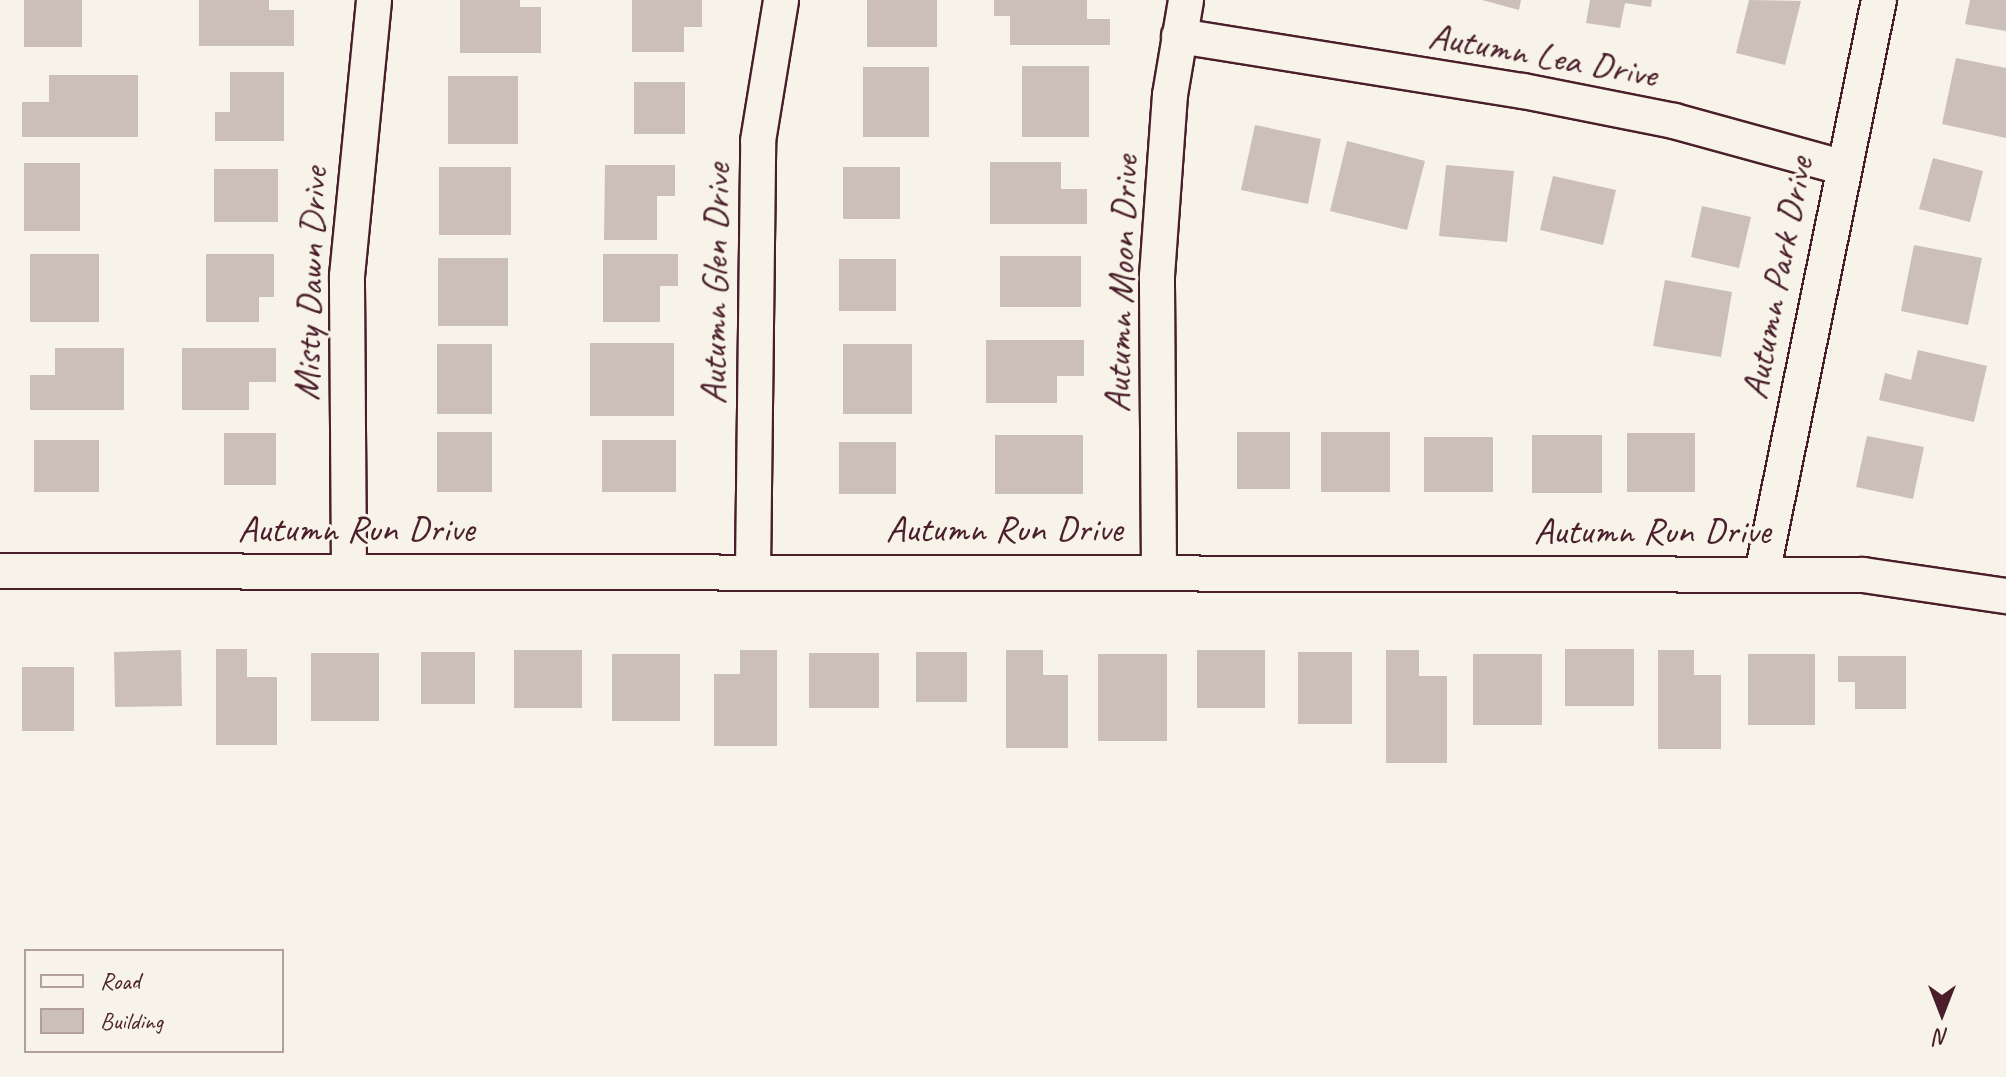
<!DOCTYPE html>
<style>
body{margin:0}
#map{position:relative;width:2006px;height:1077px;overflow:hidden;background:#f7f3e8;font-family:Caveat,sans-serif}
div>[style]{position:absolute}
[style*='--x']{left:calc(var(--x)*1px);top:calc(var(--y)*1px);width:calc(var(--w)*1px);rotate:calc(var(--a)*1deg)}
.building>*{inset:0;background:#ccbfb9}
.roads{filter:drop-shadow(2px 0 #4a1f2b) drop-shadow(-2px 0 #4a1f2b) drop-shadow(0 2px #4a1f2b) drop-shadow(0 -2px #4a1f2b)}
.minor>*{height:34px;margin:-17px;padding:0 17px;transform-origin:17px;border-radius:17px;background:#f7f3e8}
span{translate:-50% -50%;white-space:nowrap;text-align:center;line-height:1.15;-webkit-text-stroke:6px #f7f3e8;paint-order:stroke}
.street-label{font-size:38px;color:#4a1f2b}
.legend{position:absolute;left:24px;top:949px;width:260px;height:104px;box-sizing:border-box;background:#f7f3e8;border:2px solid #b29e9c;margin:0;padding:10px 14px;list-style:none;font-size:24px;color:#4a1f2b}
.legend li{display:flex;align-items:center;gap:16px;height:40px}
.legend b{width:40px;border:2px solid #b29e9c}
.north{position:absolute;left:1902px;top:973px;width:80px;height:80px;-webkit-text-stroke:6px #f7f3e8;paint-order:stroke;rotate:180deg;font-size:22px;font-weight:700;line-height:32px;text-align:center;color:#4a1f2b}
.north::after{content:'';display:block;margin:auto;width:28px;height:36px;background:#4a1f2b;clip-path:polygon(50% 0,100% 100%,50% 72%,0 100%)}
</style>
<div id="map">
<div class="building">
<div style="clip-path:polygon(24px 0,82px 0,82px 47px,24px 47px)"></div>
<div style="clip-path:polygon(199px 0,269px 0,269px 10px,294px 10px,294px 46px,199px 46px)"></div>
<div style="clip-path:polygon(460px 0,520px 0,520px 7px,541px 7px,541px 53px,460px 53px)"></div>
<div style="clip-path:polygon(632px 0,702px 0,702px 27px,684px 27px,684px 52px,632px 52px)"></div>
<div style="clip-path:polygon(867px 0,937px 0,937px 47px,867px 47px)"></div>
<div style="clip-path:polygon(994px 0,1087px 0,1087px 19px,1110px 19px,1110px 45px,1010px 45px,1010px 16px,994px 16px)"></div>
<div style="clip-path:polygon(1482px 0,1521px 0,1519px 10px)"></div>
<div style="clip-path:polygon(1590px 0,1652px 0,1651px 7px,1625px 3px,1620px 28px,1586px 23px)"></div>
<div style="clip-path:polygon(1749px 0,1801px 1px,1785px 65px,1736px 53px)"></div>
<div style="clip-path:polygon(1970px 0,2006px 0,2006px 31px,1965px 24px)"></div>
<div style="clip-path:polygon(1956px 58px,2006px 68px,2006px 138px,1942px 124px)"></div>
<div style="clip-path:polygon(1022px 66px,1089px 66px,1089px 137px,1022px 137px)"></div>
<div style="clip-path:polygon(863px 67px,929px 67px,929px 137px,863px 137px)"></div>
<div style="clip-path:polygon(230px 72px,284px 72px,284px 141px,215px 141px,215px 112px,230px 112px)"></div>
<div style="clip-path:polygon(49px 75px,138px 75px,138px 137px,22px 137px,22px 102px,49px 102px)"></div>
<div style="clip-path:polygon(448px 76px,518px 76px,518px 144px,448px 144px)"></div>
<div style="clip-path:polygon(634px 82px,685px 82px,685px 134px,634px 134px)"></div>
<div style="clip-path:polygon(1255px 125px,1321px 139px,1308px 204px,1241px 190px)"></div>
<div style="clip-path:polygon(1347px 141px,1425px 161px,1407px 230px,1330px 211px)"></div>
<div style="clip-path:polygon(1933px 158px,1983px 171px,1970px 222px,1919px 209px)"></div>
<div style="clip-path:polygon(990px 162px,1061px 162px,1061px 189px,1087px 189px,1087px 224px,990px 224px)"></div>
<div style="clip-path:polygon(24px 163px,80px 163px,80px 231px,24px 231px)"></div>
<div style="clip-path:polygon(605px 165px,675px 165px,675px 196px,657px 196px,657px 240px,604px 240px)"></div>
<div style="clip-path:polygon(1446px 165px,1514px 171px,1507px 242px,1439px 236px)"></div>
<div style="clip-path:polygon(439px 167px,511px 167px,511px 235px,439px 235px)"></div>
<div style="clip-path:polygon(843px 167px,900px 167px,900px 219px,843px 219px)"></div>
<div style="clip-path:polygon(214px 169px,278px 169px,278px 222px,214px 222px)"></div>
<div style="clip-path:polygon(1553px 176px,1616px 190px,1603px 245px,1540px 230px)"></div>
<div style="clip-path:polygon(1702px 206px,1751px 217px,1739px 268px,1691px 257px)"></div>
<div style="clip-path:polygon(1914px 245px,1982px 258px,1968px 325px,1901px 311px)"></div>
<div style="clip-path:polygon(30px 254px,99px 254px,99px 322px,30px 322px)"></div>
<div style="clip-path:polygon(206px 254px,274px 254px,274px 297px,259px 297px,259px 322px,206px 322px)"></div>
<div style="clip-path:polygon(603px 254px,678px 254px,678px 286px,660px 286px,660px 322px,603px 322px)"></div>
<div style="clip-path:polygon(1000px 256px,1081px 256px,1081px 307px,1000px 307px)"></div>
<div style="clip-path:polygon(438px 258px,508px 258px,508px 326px,438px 326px)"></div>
<div style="clip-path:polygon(839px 259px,896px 259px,896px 311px,839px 311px)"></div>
<div style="clip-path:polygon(1665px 280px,1732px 292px,1721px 357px,1653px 346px)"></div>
<div style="clip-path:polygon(986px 340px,1084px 340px,1084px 376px,1057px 376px,1057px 403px,986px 403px)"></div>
<div style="clip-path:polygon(590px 343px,674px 343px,674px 416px,590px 416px)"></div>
<div style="clip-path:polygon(437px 344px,492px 344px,492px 414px,437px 414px)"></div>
<div style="clip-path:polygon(843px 344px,912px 344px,912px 414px,843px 414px)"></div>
<div style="clip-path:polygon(55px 348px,124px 348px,124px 410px,30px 410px,30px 375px,55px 375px)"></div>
<div style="clip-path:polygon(182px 348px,276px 348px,276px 382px,249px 382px,249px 410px,182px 410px)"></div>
<div style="clip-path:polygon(1918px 350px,1987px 366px,1974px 422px,1879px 400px,1885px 373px,1911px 380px)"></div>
<div style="clip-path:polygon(437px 432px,492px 432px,492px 492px,437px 492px)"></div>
<div style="clip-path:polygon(1237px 432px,1290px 432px,1290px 489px,1237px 489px)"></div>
<div style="clip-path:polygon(1321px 432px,1390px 432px,1390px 492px,1321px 492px)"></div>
<div style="clip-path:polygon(224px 433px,276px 433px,276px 485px,224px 485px)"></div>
<div style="clip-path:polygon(1627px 433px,1695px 433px,1695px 492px,1627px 492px)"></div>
<div style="clip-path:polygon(995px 435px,1083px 435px,1083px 494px,995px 494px)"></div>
<div style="clip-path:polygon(1532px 435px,1602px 435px,1602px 493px,1532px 493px)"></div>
<div style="clip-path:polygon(1867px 436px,1924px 447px,1913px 499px,1856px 487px)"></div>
<div style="clip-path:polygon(1424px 437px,1493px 437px,1493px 492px,1424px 492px)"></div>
<div style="clip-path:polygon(34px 440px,99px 440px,99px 492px,34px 492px)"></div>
<div style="clip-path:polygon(602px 440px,676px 440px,676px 492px,602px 492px)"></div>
<div style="clip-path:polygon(839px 442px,896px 442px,896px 494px,839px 494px)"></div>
<div style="clip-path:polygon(216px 649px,247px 649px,247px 677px,277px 677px,277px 745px,216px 745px)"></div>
<div style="clip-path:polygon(1565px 649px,1634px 649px,1634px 706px,1565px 706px)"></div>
<div style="clip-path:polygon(181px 650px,182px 706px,115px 707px,114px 652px)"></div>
<div style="clip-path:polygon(514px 650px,582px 650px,582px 708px,514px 708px)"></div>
<div style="clip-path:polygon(740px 650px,777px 650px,777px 746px,714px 746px,714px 674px,740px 674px)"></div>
<div style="clip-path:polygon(1006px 650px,1043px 650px,1043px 675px,1068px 675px,1068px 748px,1006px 748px)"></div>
<div style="clip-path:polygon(1197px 650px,1265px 650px,1265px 708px,1197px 708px)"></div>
<div style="clip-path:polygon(1386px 650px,1419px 650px,1419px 676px,1447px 676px,1447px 763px,1386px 763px)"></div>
<div style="clip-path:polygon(1658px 650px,1694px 650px,1694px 675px,1721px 675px,1721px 749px,1658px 749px)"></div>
<div style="clip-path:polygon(421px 652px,475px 652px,475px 704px,421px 704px)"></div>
<div style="clip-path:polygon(916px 652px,967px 652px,967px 702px,916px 702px)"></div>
<div style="clip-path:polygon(1298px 652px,1352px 652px,1352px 724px,1298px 724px)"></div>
<div style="clip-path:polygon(311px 653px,379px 653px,379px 721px,311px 721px)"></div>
<div style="clip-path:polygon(809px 653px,879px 653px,879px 708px,809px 708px)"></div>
<div style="clip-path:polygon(612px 654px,680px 654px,680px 721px,612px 721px)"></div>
<div style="clip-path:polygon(1098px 654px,1167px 654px,1167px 741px,1098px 741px)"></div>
<div style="clip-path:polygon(1473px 654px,1542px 654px,1542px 725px,1473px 725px)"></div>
<div style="clip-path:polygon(1748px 654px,1815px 654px,1815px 725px,1748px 725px)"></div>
<div style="clip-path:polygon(1838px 656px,1906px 656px,1906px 709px,1855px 709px,1855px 682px,1838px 682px)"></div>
<div style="clip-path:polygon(22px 667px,74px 667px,74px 731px,22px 731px)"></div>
</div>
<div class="roads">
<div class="minor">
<div style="--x:1179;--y:36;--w:348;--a:9.1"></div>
<div style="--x:1523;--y:91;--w:154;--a:11.2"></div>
<div style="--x:1674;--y:121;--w:173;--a:15.4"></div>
<div style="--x:0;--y:571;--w:1863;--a:0.12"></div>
<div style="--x:1863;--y:575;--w:145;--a:8.4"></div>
<div style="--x:349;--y:571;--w:295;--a:-90.4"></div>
<div style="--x:347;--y:276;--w:277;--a:-84.4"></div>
<div style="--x:753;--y:571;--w:430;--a:-89.3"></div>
<div style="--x:758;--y:141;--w:143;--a:-80.7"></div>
<div style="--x:1159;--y:571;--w:295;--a:-90.4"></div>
<div style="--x:1157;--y:276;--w:181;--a:-85.9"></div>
<div style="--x:1170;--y:95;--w:96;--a:-80.4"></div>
<div style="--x:1762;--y:574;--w:586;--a:-78.48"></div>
</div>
</div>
<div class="street-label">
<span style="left:1543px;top:55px;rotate:10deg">Autumn Lea Drive</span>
<span style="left:1777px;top:278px;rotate:-79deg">Autumn Park Drive</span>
<span style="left:310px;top:284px;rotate:-88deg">Misty Dawn Drive</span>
<span style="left:715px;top:284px;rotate:-89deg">Autumn Glen Drive</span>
<span style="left:1121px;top:284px;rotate:-88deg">Autumn Moon Drive</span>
<span style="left:356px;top:529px">Autumn Run Drive</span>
<span style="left:1004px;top:529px">Autumn Run Drive</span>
<span style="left:1652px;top:531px">Autumn Run Drive</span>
</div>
<ul class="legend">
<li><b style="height:10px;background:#f7f3e8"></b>Road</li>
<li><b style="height:22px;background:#ccbfb9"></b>Building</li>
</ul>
<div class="north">N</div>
</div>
